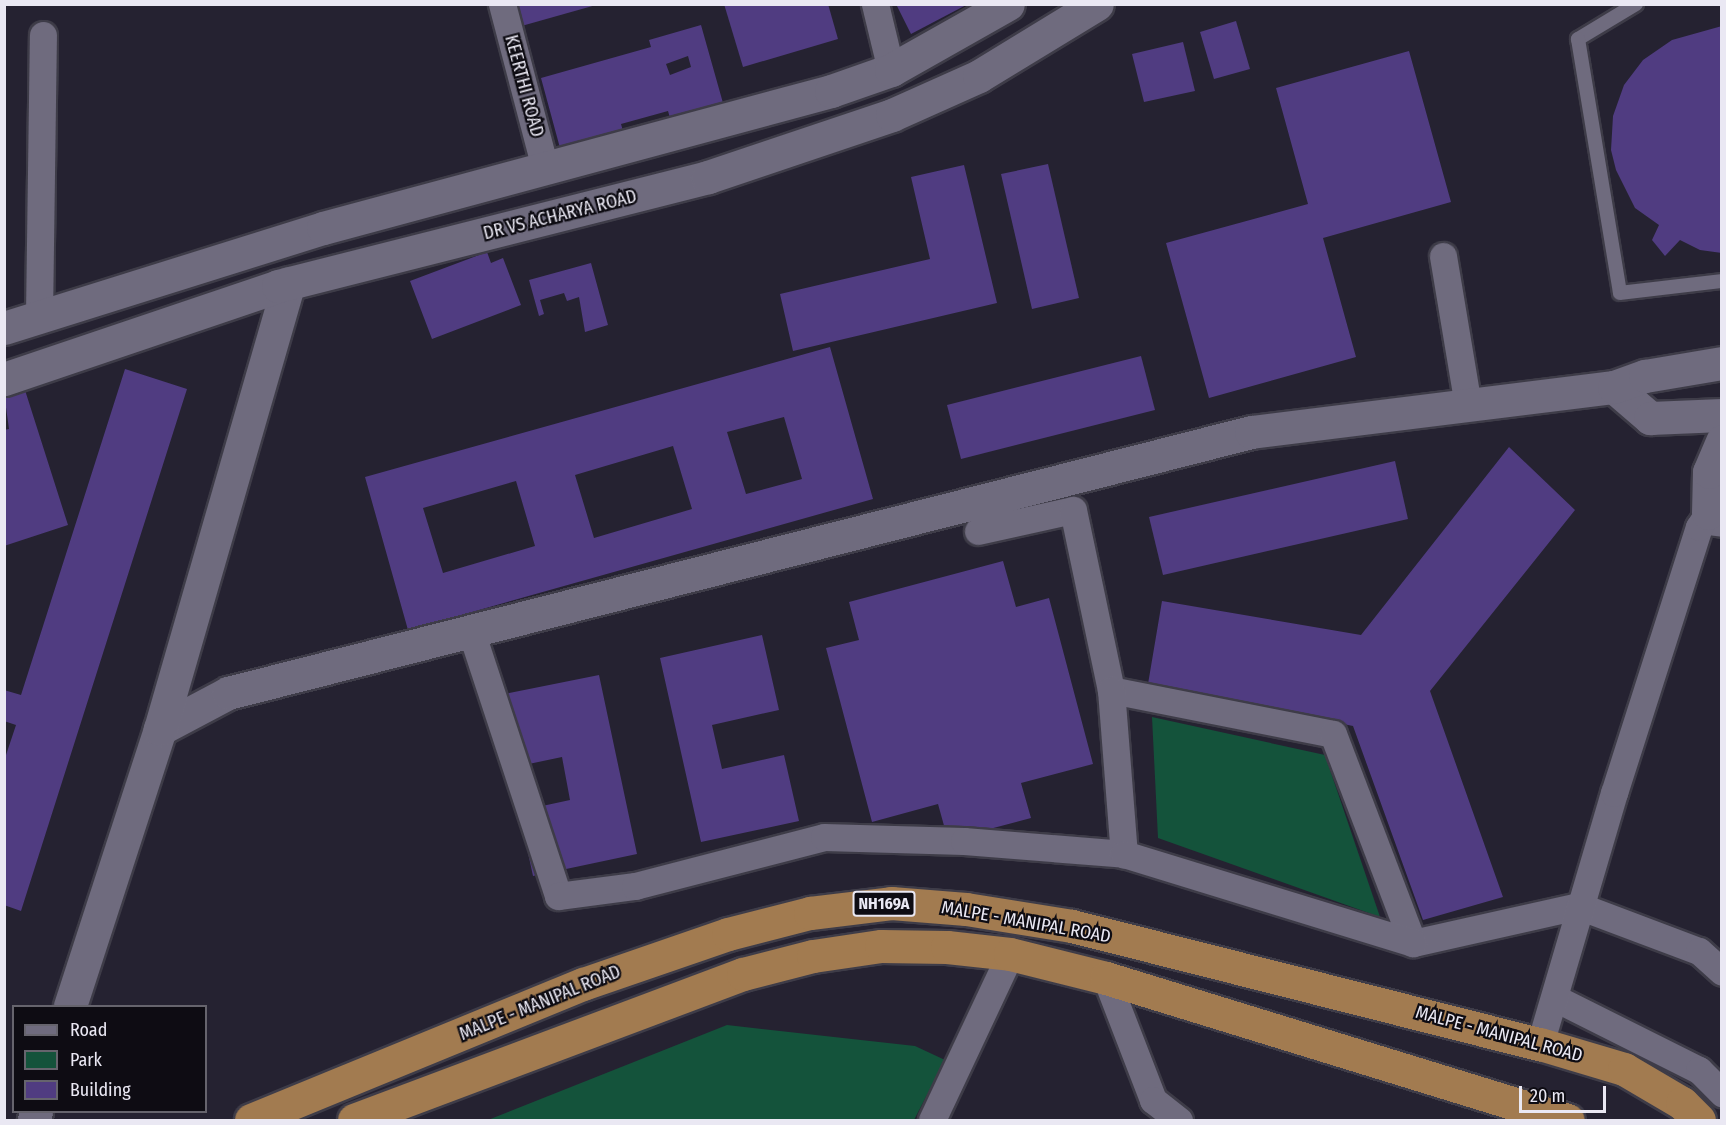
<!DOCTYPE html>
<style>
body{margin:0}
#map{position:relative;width:1726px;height:1125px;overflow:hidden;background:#252231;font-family:"Fira Sans Condensed",sans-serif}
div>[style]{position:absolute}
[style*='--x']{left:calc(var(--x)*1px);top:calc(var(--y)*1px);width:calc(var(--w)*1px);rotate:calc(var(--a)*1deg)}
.green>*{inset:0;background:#14533b}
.building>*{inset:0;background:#503c81}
.roads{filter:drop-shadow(2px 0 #3e3c48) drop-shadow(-2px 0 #3e3c48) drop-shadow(0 2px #3e3c48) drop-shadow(0 -2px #3e3c48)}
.service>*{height:14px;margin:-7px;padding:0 7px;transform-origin:7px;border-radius:7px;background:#6f6b7e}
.minor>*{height:27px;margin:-13.5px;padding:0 13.5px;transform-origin:13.5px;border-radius:13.5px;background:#6f6b7e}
.tertiary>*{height:33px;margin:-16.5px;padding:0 16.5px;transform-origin:16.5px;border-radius:16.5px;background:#6f6b7e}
.secondary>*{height:33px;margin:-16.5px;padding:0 16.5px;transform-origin:16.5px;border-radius:16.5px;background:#6f6b7e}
.trunk>*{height:33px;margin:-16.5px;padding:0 16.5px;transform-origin:16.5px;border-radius:16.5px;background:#a27b50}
span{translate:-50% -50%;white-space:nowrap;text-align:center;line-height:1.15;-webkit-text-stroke:4.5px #0e0c13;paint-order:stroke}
.shield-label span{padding:2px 4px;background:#0e0c13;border:2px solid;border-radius:4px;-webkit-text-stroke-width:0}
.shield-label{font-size:16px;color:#eae8f3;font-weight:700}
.street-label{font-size:18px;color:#eae8f3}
.frame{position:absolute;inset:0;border:6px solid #eae8f3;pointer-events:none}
.legend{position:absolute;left:12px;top:1005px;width:195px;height:108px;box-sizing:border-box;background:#0e0c13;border:2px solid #66646d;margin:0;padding:8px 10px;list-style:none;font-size:18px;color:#eae8f3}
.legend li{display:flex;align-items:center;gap:12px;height:30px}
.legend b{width:30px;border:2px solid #66646d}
.scale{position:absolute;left:1519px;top:1086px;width:87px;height:27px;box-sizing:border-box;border:3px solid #eae8f3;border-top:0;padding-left:8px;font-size:18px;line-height:21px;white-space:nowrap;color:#eae8f3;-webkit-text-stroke:4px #0e0c13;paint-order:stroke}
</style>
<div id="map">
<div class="green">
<div style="clip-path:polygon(1152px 717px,1325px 755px,1380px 917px,1158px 838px)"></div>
<div style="clip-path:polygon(727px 1025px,915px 1046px,945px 1060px,914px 1120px,488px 1120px)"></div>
</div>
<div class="building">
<div style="clip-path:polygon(512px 4px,596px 4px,596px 5px,518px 27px)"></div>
<div style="clip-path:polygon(724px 4px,828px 4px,838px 39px,743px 67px)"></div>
<div style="clip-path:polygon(896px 4px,968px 4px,911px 34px)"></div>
<div style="clip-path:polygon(1236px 21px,1250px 69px,1214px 79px,1200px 32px)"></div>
<div style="clip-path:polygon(evenodd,701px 25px,723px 103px,670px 118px,668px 111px,621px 124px,623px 131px,560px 148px,541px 78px,651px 47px,649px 40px,701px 25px,688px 56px,691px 67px,670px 75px,666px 64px,688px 56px)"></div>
<div style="clip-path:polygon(1722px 26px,1722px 253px,1700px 250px,1680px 240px,1665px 256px,1652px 240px,1659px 225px,1635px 208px,1616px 170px,1611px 150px,1613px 116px,1624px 85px,1643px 60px,1672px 40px)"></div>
<div style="clip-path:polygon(1183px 42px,1195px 91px,1144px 102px,1132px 54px)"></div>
<div style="clip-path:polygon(1409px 51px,1451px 202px,1323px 238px,1356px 357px,1209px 398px,1166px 243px,1308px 204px,1276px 88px)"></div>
<div style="clip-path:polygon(1048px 164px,1079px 298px,1032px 309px,1001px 174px)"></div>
<div style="clip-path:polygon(964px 165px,997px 303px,793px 351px,780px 294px,930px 259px,911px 177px)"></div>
<div style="clip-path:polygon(487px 252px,491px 263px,503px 258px,521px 305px,432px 339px,410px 281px)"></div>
<div style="clip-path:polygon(591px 263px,608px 325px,585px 332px,579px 297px,567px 301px,564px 293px,540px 300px,544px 314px,539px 316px,529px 280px)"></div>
<div style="clip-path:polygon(evenodd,830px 347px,873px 499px,408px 630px,365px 477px,830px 347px,784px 417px,802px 479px,746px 494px,727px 432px,784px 417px,830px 347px,673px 446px,692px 509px,594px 538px,575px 475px,673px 446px,830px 347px,516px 481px,535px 546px,443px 573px,423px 508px,516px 481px)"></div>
<div style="clip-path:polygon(1141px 356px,1155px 410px,961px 459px,947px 405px)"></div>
<div style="clip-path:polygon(125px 369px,187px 389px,21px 911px,4px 905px,4px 761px,16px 725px,4px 721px,4px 690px,21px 695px)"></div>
<div style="clip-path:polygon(24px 387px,68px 525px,4px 546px,4px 430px,9px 429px,4px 393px)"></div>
<div style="clip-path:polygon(1509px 447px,1575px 510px,1430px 691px,1503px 897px,1423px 920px,1353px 726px,1148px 684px,1162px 601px,1361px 635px)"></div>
<div style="clip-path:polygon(1395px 461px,1408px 519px,1163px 575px,1149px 517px)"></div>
<div style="clip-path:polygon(1003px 561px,1016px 607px,1049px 598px,1093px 764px,1021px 783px,1031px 818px,948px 840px,938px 804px,872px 822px,826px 648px,859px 640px,849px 602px)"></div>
<div style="clip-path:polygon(762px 635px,779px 710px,712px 725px,722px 769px,784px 755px,799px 821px,701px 842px,660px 658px)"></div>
<div style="clip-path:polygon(599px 675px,637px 854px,533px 876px,519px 811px,570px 800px,562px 757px,505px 769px,490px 697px)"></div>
</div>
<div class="roads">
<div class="service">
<div style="--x:1636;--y:4;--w:68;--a:148.9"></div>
<div style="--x:1578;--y:39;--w:257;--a:80.6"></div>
<div style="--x:1620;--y:293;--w:103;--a:-6.7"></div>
<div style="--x:1699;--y:527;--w:23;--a:7"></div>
</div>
<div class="minor">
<div style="--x:502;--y:4;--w:170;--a:75.3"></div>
<div style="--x:875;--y:4;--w:68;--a:76.4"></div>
<div style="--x:1443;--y:256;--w:151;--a:80.5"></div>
<div style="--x:39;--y:316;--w:281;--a:-89.2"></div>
<div style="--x:978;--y:531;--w:97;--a:-12.5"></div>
<div style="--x:1073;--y:510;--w:184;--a:78.1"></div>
<div style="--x:1111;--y:690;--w:226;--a:11.2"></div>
<div style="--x:1333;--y:734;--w:224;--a:69.1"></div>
<div style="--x:1413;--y:943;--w:170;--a:-12.6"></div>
<div style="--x:1579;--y:906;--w:128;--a:20.6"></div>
<div style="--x:1699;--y:951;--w:31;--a:42"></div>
<div style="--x:471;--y:631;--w:279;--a:71.8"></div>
<div style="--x:558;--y:896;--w:78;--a:-7.4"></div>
<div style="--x:635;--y:886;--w:195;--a:-14.5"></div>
<div style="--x:824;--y:837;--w:140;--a:1.6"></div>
<div style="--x:964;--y:841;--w:161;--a:4.6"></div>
<div style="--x:1111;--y:690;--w:165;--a:85.5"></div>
<div style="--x:1124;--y:854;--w:302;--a:17.1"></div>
<div style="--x:1106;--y:978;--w:131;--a:68.9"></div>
<div style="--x:1153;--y:1100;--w:33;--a:38"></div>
<div style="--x:1555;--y:998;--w:161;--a:26.6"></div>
<div style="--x:1699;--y:1070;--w:33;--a:45"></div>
<div style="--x:1540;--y:1044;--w:262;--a:-73.6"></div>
<div style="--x:1614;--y:793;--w:279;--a:-72.3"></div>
<div style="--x:1699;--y:527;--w:17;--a:-57"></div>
<div style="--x:932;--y:1120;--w:183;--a:-64.8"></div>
</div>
<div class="tertiary">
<div style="--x:1614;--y:387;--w:48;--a:40.7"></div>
<div style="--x:1650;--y:418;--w:72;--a:-2.4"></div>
<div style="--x:1708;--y:513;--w:41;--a:-88.6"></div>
<div style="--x:1709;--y:472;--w:33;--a:-67"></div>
<div style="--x:160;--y:729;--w:77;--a:-27.9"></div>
<div style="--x:228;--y:693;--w:1056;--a:-14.31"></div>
<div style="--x:1251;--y:432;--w:366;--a:-7.1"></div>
<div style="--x:1614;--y:387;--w:33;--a:-20"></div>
<div style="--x:1645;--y:376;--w:78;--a:-9.6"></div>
<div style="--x:70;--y:1006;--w:291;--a:-72"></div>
<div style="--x:160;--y:729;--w:464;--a:-73.9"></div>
<div style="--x:34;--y:1120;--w:8;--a:-76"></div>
</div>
<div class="secondary">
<div style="--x:4;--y:328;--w:334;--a:-17.4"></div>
<div style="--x:323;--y:228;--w:526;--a:-15.09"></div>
<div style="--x:831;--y:91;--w:64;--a:-19.3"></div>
<div style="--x:891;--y:70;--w:134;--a:-29.4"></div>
<div style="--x:4;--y:379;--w:289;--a:-18.7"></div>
<div style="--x:278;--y:286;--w:444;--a:-14.2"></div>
<div style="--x:708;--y:177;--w:194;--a:-18.6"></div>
<div style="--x:892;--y:115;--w:95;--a:-24.1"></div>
<div style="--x:979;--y:76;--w:138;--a:-31.4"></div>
</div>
<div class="trunk">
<div style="--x:251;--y:1120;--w:359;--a:-22.3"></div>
<div style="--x:583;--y:984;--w:153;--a:-19"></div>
<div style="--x:728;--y:934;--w:85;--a:-14.4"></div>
<div style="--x:810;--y:913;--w:82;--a:-7"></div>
<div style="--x:891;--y:903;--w:75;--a:4.6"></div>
<div style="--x:966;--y:909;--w:107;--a:9.1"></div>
<div style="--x:1072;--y:926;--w:483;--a:14.2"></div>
<div style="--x:1540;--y:1044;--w:88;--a:16.6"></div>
<div style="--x:1624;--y:1069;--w:67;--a:30.4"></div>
<div style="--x:1682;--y:1103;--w:24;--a:45"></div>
<div style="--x:354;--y:1120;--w:415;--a:-20.6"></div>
<div style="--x:743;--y:974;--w:72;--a:-14.4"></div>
<div style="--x:813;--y:956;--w:69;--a:-8.4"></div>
<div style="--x:881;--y:946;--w:66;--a:0.9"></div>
<div style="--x:947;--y:947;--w:63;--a:6.3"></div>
<div style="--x:1010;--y:954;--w:99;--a:14"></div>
<div style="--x:1106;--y:978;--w:483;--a:17.1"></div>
</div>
</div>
<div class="shield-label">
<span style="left:884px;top:904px">NH169A</span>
</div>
<div class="street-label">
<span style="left:524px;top:86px;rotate:75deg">KEERTHI ROAD</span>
<span style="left:560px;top:215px;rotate:-14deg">DR VS ACHARYA ROAD</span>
<span style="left:1026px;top:922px;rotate:10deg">MALPE - MANIPAL ROAD</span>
<span style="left:540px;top:1003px;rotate:-22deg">MALPE - MANIPAL ROAD</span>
<span style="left:1499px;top:1034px;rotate:15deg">MALPE - MANIPAL ROAD</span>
</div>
<div class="frame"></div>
<ul class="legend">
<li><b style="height:8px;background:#6f6b7e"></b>Road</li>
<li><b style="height:16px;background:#14533b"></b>Park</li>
<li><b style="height:16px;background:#503c81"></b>Building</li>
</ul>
<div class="scale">20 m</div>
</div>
